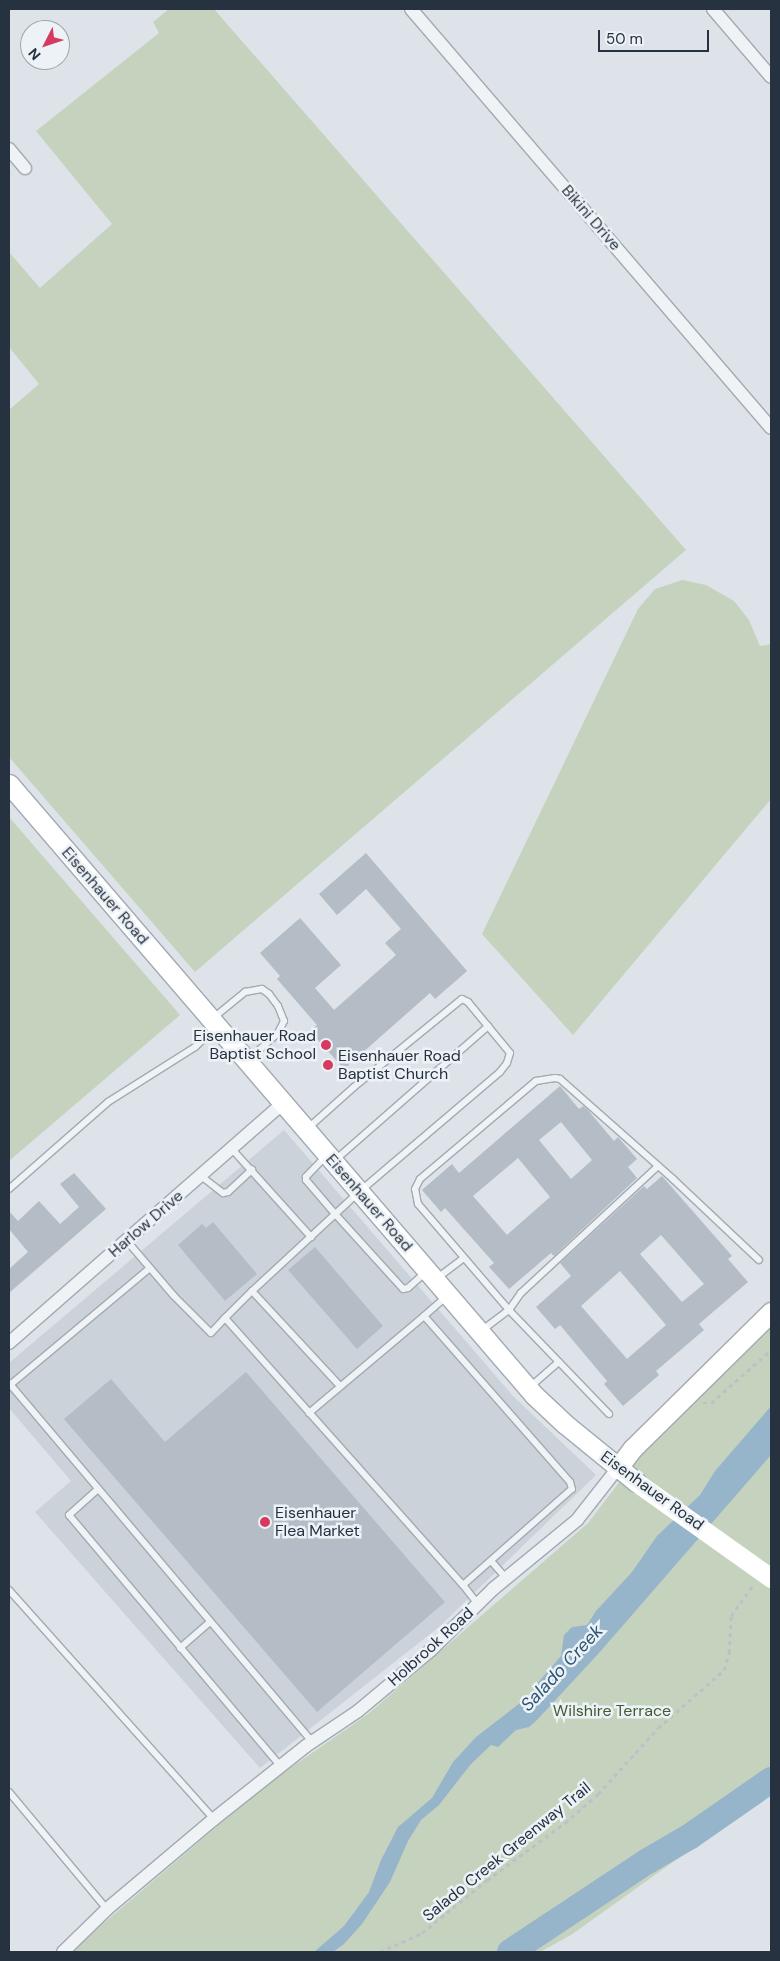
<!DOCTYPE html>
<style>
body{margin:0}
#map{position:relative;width:780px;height:1961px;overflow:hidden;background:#dde3e8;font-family:"DM Sans",sans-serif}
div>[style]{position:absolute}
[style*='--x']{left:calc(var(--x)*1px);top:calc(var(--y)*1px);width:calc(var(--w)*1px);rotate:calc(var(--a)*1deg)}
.built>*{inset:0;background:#cbd2da}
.green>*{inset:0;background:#c5d3be}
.water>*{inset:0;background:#96b5cb}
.river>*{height:26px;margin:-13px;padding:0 13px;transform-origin:13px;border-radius:13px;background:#96b5cb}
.building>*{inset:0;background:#b4bcc5}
.path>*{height:2.5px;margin-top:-1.25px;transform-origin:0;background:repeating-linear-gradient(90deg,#bbc1c7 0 4px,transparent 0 8px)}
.roads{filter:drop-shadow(1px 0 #a2aab2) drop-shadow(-1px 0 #a2aab2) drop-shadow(0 1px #a2aab2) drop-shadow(0 -1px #a2aab2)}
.lane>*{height:6px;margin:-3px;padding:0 3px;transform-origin:3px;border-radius:3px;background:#f0f3f6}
.street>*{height:12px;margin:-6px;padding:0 6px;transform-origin:6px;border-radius:6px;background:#f0f3f6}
.secondary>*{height:19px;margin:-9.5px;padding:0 9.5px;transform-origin:9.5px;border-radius:9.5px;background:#fff}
.secondary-bridge>*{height:19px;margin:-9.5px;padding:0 9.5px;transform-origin:9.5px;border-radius:9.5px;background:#fff}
.dots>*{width:14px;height:14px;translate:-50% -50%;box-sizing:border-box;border:2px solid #edf2f6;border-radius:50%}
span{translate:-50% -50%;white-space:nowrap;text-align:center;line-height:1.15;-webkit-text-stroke:5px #edf2f6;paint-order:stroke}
.street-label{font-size:16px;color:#263240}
.poi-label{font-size:16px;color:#263240}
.right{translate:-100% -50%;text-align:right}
.left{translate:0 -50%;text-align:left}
.park-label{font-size:16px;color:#3e5c32}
.water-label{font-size:18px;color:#2e5576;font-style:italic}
.frame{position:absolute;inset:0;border:10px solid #263240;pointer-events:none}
.north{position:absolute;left:20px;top:20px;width:50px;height:50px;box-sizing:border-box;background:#edf2f6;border:1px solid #9da5ad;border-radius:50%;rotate:229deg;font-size:14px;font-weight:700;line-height:20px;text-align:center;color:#263240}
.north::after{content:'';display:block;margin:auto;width:18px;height:22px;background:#d63a61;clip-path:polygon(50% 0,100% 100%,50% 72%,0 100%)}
.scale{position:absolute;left:598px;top:30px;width:111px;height:22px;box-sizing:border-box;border:2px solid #263240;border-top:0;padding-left:6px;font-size:15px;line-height:18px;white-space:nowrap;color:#263240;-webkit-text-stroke:4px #edf2f6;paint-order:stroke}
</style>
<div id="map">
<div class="built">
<div style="clip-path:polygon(284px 1130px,513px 1396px,596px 1475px,439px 1627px,260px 1768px,35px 1512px,71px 1481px,9px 1408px,9px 1363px)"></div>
</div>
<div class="green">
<div style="clip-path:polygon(169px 9px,214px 9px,686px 550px,195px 972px,9px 757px,9px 410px,39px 384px,9px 347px,9px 252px,40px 288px,112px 224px,36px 131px,159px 33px,153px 22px)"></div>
<div style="clip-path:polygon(682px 580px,706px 585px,734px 601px,749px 620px,760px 646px,771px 644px,771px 799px,573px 1035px,482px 934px,638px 609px,655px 589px)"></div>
<div style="clip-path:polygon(9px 817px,180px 1015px,9px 1161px)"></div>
<div style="clip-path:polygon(771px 1319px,771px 1792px,571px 1935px,540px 1952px,73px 1952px,98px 1928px,263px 1787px,368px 1714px,588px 1523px,641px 1454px)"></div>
</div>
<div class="water">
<div style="clip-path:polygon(771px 1406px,771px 1455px,599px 1653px,536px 1721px,529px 1727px,516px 1730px,498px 1747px,491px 1745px,471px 1764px,439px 1805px,421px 1820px,408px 1841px,390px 1882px,362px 1924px,344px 1944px,333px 1952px,314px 1952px,344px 1926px,369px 1892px,381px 1860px,398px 1827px,432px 1798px,453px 1762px,476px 1737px,533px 1693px,535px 1686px,561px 1656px,564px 1635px,572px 1627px,587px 1625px,596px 1611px,632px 1572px,657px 1536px,700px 1495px,715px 1471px)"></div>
</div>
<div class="river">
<div style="--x:510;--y:1952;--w:163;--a:-33.5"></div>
<div style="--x:646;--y:1862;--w:50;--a:-30.2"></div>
<div style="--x:689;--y:1837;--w:100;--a:-34.8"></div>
</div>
<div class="building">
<div style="clip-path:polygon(366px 853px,467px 971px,435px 999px,430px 993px,344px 1069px,310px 1031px,317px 1025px,277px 979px,280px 976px,260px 953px,300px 918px,341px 965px,315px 988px,334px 1010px,396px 955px,385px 943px,401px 929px,366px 889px,337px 915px,319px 894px)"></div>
<div style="clip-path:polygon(evenodd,560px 1086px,579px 1109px,583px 1106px,587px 1109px,614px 1141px,618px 1137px,637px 1159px,628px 1167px,637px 1178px,554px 1256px,551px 1253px,509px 1289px,489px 1267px,494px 1263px,445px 1208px,441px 1212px,422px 1190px,452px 1164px,459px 1173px,560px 1086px,561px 1122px,592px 1160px,571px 1179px,539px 1140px,561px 1122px,560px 1086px,518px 1158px,550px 1197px,507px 1235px,473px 1196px,518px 1158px)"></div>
<div style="clip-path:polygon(74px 1173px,106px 1209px,9px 1293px,9px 1269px,28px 1252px,9px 1229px,9px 1211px,18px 1221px,39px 1201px,60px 1224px,79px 1207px,60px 1184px)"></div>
<div style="clip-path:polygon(evenodd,662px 1176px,732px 1256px,728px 1259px,748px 1282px,699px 1324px,704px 1330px,656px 1371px,659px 1375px,623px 1406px,604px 1384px,607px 1381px,560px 1325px,555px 1329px,536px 1307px,571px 1276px,560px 1263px,644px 1186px,647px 1189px,662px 1176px,661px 1235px,704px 1284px,682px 1302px,640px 1254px,661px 1235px,662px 1176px,620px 1271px,666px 1325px,627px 1359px,581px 1306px,620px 1271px)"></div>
<div style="clip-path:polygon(213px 1222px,257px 1274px,225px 1301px,178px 1245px,202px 1224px,206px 1228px)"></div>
<div style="clip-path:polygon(315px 1247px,383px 1326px,357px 1349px,288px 1270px)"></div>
<div style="clip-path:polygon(246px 1372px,445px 1602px,317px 1712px,64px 1419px,111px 1379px,165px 1442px)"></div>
</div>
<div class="path">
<div style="--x:703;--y:1403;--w:8;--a:0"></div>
<div style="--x:711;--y:1403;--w:80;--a:-41.5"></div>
<div style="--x:380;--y:1952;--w:46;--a:-24.3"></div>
<div style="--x:422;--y:1933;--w:84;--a:-39.2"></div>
<div style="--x:487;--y:1880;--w:97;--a:-36.2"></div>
<div style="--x:565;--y:1823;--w:44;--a:-41.3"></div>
<div style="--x:598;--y:1794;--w:89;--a:-47.7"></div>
<div style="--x:658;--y:1728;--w:88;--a:-41.3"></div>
<div style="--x:724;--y:1670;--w:18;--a:-74"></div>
<div style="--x:729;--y:1653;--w:37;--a:-87"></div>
<div style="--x:731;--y:1616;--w:38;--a:-55"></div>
</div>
<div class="roads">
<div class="lane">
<div style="--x:212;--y:1019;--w:43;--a:-39.3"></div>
<div style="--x:245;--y:992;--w:17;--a:-10"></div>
<div style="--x:262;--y:989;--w:9;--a:36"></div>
<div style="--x:269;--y:994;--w:15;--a:53"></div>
<div style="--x:278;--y:1006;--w:16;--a:68"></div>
<div style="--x:284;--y:1021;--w:13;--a:117"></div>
<div style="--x:278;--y:1033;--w:39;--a:138"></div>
<div style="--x:307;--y:1129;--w:63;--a:-41.8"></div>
<div style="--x:354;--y:1087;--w:139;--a:-39.2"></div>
<div style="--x:462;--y:999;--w:7;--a:27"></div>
<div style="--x:468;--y:1002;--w:66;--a:50.5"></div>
<div style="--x:510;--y:1053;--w:10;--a:107"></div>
<div style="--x:507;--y:1063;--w:11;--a:128"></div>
<div style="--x:500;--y:1072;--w:185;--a:139.6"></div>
<div style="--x:359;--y:1192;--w:146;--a:137.2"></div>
<div style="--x:252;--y:1291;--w:129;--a:47.2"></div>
<div style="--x:231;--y:1148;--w:120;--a:48"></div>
<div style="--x:326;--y:1156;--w:29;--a:134"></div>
<div style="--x:306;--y:1177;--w:3;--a:90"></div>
<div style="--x:306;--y:1180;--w:46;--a:49.4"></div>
<div style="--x:336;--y:1215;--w:100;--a:47.8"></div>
<div style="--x:403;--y:1289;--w:5;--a:-11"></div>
<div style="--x:408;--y:1288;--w:24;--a:-42"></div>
<div style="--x:334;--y:1161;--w:205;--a:-41.2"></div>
<div style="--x:201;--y:1176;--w:28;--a:38"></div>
<div style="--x:223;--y:1193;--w:5;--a:-11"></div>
<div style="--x:228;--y:1192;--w:33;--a:-43"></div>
<div style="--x:9;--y:1189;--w:132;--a:-41.3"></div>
<div style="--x:108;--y:1102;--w:103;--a:-32.3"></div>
<div style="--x:195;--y:1047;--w:29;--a:-44"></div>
<div style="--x:127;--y:1241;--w:72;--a:49.5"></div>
<div style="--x:174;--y:1296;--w:52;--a:45"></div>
<div style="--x:211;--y:1333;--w:21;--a:-47"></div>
<div style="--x:436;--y:1279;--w:35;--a:-37"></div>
<div style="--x:252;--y:1291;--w:38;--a:135"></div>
<div style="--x:225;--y:1318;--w:358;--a:48.3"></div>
<div style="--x:463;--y:1585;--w:145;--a:-41.4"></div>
<div style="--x:572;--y:1489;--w:7;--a:-106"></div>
<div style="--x:570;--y:1482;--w:221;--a:-131.3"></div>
<div style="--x:424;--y:1316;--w:30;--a:-41"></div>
<div style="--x:481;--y:1331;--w:35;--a:-37"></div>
<div style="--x:509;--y:1310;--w:21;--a:-55"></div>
<div style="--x:521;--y:1293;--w:187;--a:-42.8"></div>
<div style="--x:9;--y:1383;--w:470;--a:49.8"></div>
<div style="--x:10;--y:1385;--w:182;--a:-39.9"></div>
<div style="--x:530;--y:1387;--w:38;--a:-41"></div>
<div style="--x:309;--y:1413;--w:150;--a:-40.1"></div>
<div style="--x:609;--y:1414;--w:144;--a:-133.9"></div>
<div style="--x:509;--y:1310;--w:140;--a:-130.6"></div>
<div style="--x:418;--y:1204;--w:15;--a:-101"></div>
<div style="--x:415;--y:1189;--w:11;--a:-63"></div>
<div style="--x:420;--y:1179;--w:152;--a:-40.2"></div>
<div style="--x:536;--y:1081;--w:19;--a:-9"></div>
<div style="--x:555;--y:1078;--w:5;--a:11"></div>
<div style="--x:560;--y:1079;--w:151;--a:41.5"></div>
<div style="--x:673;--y:1179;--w:118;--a:43.3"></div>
<div style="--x:98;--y:1489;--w:39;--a:138"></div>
<div style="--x:69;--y:1515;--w:328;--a:49.9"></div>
<div style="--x:492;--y:1562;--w:21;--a:49"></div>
<div style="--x:463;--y:1585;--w:24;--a:52"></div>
<div style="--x:9;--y:1590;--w:307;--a:48.2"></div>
<div style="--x:180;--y:1648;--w:40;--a:-41"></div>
<div style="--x:9;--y:1792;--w:153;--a:50.1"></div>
</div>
<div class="street">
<div style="--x:411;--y:9;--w:552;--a:49.33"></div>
<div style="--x:713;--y:9;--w:89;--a:49.5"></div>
<div style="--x:9;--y:149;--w:25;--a:50"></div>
<div style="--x:9;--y:1343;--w:364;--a:-41.2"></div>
<div style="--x:63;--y:1952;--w:62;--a:-44.3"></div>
<div style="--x:107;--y:1909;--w:140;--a:-40.1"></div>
<div style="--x:214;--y:1819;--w:117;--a:-38.4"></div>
<div style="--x:306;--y:1746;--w:63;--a:-33.9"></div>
<div style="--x:358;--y:1711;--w:95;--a:-39.9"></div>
<div style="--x:431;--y:1650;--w:87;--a:-44.5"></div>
<div style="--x:493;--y:1589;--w:109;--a:-39.4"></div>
<div style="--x:577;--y:1520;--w:65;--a:-51.9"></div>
</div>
<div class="secondary">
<div style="--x:9;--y:784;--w:806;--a:49.33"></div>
<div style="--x:534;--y:1395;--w:42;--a:43.1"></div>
<div style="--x:565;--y:1424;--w:92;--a:39.2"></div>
<div style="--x:617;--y:1469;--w:26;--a:-53"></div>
<div style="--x:633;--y:1448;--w:194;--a:-44.6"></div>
</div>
</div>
<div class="secondary-bridge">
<div style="--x:636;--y:1482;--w:166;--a:35.4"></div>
</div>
<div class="dots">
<div style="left:326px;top:1045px;background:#d63a61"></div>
<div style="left:328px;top:1065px;background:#d63a61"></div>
<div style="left:265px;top:1522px;background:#d63a61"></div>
</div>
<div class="street-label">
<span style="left:591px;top:218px;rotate:49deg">Bikini Drive</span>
<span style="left:105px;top:896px;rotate:49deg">Eisenhauer Road</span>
<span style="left:369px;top:1203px;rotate:49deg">Eisenhauer Road</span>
<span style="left:146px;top:1224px;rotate:-41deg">Harlow Drive</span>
<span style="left:652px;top:1491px;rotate:36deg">Eisenhauer Road</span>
<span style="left:431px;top:1647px;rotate:-42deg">Holbrook Road</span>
<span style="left:507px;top:1852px;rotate:-39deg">Salado Creek Greenway Trail</span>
</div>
<div class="poi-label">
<span class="right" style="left:316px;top:1045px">Eisenhauer Road<br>Baptist School</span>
<span class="left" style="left:338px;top:1065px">Eisenhauer Road<br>Baptist Church</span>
<span class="left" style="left:275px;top:1522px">Eisenhauer<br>Flea Market</span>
</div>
<div class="park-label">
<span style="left:612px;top:1711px">Wilshire Terrace</span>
</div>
<div class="water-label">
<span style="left:562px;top:1668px;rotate:-47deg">Salado Creek</span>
</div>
<div class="frame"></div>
<div class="north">N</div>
<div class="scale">50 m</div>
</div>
